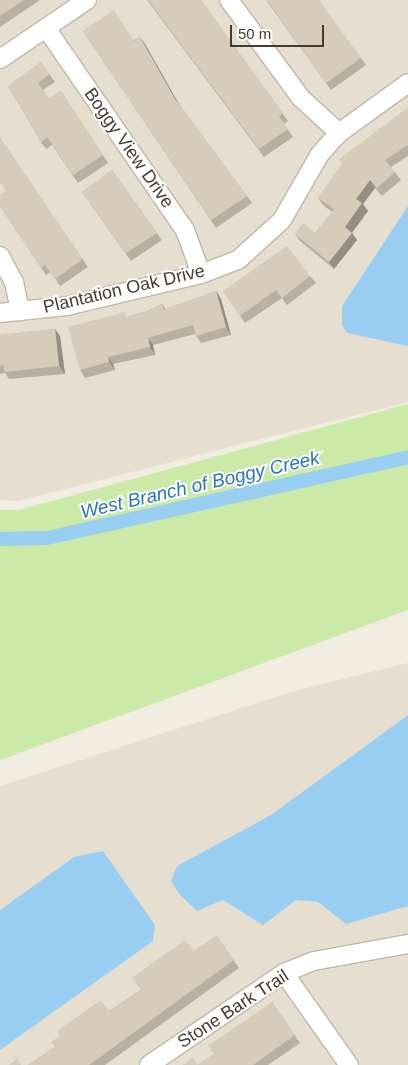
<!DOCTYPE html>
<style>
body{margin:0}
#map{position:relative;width:408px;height:1065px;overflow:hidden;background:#f2ede1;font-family:Helvetica,sans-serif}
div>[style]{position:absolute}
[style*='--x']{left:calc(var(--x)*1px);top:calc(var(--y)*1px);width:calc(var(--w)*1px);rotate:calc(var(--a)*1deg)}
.residential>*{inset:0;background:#e6dfcf}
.green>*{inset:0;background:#cbe9a7}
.water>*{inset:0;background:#99cef3}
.canal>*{height:14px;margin:-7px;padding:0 7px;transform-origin:7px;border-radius:7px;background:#99cef3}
.roads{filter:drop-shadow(1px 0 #c0b7a7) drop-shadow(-1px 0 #c0b7a7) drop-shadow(0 1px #c0b7a7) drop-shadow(0 -1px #c0b7a7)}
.minor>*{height:18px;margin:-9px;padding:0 9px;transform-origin:9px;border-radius:9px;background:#fff}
.wall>*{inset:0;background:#b9af9f}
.shaded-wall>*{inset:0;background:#968e82}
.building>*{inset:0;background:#d7cbb9}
span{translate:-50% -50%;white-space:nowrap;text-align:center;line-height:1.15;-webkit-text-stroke:4px #fff;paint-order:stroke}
.street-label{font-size:18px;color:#433c32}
.water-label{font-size:19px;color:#2877b2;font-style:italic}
.scale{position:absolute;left:230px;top:25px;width:94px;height:22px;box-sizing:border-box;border:2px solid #433c32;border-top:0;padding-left:6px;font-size:15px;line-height:18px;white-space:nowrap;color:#433c32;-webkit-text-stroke:4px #fff;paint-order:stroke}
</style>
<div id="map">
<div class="residential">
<div style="clip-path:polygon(0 0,408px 0,408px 402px,18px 501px,0 500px)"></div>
<div style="clip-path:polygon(408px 663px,408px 1065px,0 1065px,0 786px,294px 691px)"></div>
</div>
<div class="green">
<div style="clip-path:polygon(408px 404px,408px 610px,0 760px,0 510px,19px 510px)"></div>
</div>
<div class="water">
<div style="clip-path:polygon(408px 206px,408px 346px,347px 333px,342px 325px,342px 306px)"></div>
<div style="clip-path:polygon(408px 715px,408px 906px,346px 924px,318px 902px,296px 900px,263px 925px,223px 900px,197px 911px,179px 894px,171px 881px,177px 866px,271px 815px)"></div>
<div style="clip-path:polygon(103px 851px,155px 925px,153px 941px,0 1050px,0 910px,74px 857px)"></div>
</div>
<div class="canal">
<div style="--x:0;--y:539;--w:47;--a:-1.2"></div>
<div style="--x:47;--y:538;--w:370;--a:-12.6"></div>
</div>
<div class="roads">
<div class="minor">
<div style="--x:229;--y:0;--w:122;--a:53.7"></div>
<div style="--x:301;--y:98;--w:52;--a:42.6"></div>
<div style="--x:46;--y:28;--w:245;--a:55.5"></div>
<div style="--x:185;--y:230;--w:47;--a:70"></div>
<div style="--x:0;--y:59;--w:105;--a:-34.1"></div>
<div style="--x:0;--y:256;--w:30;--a:62"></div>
<div style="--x:14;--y:282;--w:30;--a:78"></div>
<div style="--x:0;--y:313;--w:67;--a:-6"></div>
<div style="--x:67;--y:306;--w:138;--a:-13.4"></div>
<div style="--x:201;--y:274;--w:40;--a:-21"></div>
<div style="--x:238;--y:260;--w:59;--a:-42.3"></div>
<div style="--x:282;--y:220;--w:76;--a:-60.1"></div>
<div style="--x:320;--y:154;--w:28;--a:-48"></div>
<div style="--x:339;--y:133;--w:85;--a:-35.9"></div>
<div style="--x:284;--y:973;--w:113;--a:54.8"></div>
<div style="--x:149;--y:1065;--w:163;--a:-34.3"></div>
<div style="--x:284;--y:973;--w:32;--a:-22"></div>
<div style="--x:314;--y:961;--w:96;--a:-10.3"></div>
</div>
</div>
<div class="wall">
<div style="clip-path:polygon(0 0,40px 0,0 27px)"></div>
<div style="clip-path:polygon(147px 0,201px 0,288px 121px,284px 124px,293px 137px,264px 157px)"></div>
<div style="clip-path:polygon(266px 0,361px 58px,366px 65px,331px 90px)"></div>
<div style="clip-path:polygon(83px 31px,134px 40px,140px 37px,145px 44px,179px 104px,252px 203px,216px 228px)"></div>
<div style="clip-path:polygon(41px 62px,55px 82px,43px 90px,49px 99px,61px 91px,108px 163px,78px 183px,52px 145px,46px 149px,41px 142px,8px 86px)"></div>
<div style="clip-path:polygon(408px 110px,408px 156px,391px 167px,401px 180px,382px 196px,375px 188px,363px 204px,368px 211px,352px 233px,357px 240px,334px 269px,300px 241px,295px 234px,315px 233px,332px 212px,323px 205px,318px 198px,343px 163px,340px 159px)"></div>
<div style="clip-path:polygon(0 138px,88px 267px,60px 286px,51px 272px,46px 275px,0 206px,6px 191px)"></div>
<div style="clip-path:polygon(112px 170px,162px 240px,131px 261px,82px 192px)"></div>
<div style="clip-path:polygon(310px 276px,316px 283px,287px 305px,282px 298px,245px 323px,223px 291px)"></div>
<div style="clip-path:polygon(216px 291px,221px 299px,231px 335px,201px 343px,195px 334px,153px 345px,155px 355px,113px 364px,115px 370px,85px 378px,80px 370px,128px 316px,145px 312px,162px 304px,166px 309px)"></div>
<div style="clip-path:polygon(55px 329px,60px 336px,65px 374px,9px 379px,5px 373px,0 374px,0 335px)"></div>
<div style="clip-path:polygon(217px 936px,239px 968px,105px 1065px,28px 1065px,141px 990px,194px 951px)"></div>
<div style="clip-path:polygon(272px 1002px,300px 1043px,268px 1065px,198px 1065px,214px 1054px)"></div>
</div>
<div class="shaded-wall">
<div style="clip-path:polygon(140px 37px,145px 44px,180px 106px,175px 99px)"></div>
<div style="clip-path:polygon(370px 180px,375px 188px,363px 204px,368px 211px,350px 235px,345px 227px,356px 199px)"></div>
<div style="clip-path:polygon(352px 233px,357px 240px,334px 269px,329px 262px)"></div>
<div style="clip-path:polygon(216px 291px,221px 299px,231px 335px,226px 327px)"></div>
<div style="clip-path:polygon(55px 329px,60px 336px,65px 374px,59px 366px)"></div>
<div style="clip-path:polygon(148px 338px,153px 345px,155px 355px,150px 347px)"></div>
<div style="clip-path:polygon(108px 357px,113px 364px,115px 370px,109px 362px)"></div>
</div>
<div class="building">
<div style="clip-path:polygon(0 0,24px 0,0 16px)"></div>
<div style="clip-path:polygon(148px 0,201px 0,283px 113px,279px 116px,288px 129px,259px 149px)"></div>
<div style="clip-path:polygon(267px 0,319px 0,361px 58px,326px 83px)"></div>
<div style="clip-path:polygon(114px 10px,134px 41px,140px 37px,175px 99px,247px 196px,211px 220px,83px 31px)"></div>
<div style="clip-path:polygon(41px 62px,50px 74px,38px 83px,49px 99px,61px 91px,103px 155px,73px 175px,47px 137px,41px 142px,8px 86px)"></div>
<div style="clip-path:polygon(407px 108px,408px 111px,408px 145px,385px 160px,395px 172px,377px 188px,370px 180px,356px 199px,362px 203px,345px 227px,352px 233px,329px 262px,295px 234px,303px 223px,315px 233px,334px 209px,318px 198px,343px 162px,340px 159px)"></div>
<div style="clip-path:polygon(0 138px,83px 259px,55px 279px,45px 265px,41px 268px,0 206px,0 195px,6px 191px,0 182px)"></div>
<div style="clip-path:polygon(112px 170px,157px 233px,126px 253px,82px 192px)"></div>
<div style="clip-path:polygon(287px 246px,310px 276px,282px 298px,276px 290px,240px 316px,223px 291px)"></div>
<div style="clip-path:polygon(216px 291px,226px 327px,196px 336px,193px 325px,148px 338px,150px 347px,108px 357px,109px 362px,80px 370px,68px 327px,125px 312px,126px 316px,145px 312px,162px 304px,164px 310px)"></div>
<div style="clip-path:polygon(55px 329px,59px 366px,4px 372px,4px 365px,0 366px,0 335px)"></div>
<div style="clip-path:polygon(217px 936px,234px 960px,89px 1065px,28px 1065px,55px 1047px,51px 1042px,60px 1036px,57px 1031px,101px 1000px,109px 1012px,141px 990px,132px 978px,185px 940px,194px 951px)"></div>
<div style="clip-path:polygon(272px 1002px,295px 1035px,253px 1065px,198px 1065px,214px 1054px,208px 1046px)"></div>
<div style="clip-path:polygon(193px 1058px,198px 1065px,182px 1065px)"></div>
<div style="clip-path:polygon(17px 1059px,21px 1065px,9px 1065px)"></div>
</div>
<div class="street-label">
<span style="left:129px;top:148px;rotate:55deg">Boggy View Drive</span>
<span style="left:124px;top:289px;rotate:-13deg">Plantation Oak Drive</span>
<span style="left:233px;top:1009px;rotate:-33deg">Stone Bark Trail</span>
</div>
<div class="water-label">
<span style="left:200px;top:485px;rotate:-13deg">West Branch of Boggy Creek</span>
</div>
<div class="scale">50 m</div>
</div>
